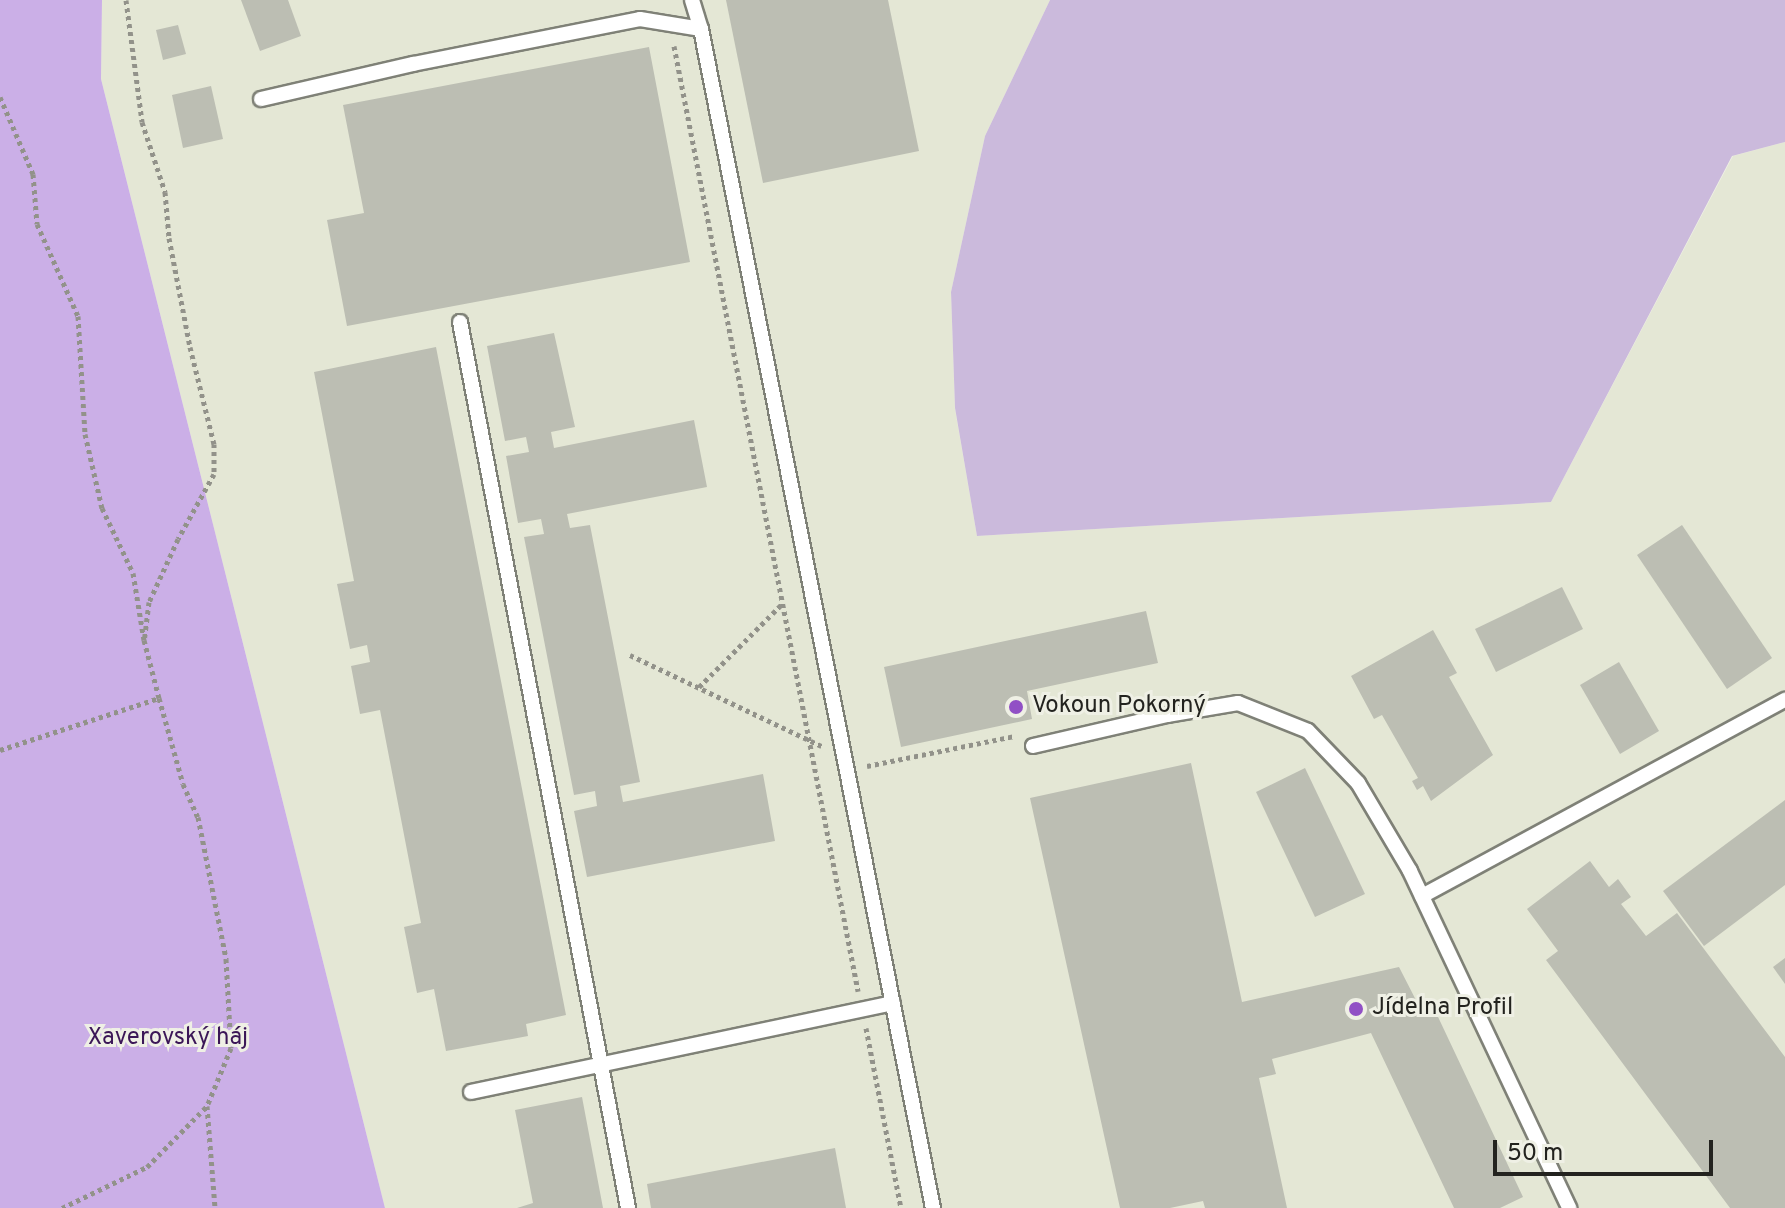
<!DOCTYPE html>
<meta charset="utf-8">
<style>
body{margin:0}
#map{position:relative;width:1785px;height:1208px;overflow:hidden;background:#eff0e5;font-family:Overpass,sans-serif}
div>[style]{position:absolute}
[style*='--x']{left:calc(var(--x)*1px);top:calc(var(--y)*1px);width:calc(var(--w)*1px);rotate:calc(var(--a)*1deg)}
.built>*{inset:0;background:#e4e7d5}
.green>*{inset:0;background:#cbbadc}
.forest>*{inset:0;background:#cbafe7}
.building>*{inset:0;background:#bcbeb3}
.path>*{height:5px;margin-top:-2.5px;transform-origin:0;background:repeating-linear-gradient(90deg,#92928a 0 4px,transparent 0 8px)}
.roads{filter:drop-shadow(2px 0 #7f8177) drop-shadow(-2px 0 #7f8177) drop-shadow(0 2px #7f8177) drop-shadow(0 -2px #7f8177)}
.lane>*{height:14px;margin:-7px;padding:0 7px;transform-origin:7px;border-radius:7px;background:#fff}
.dots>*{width:22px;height:22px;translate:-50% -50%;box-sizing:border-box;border:4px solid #eff0e5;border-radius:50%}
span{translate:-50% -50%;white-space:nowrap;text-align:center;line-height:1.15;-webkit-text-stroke:6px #eff0e5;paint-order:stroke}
.poi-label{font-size:24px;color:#23231f}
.left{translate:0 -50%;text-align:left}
.park-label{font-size:24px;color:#3b1657}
.scale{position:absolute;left:1493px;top:1140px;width:220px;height:36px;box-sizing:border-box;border:4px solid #23231f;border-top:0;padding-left:10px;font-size:24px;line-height:28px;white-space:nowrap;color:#23231f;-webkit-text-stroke:6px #eff0e5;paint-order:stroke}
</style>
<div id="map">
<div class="built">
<div style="clip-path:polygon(102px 0,1050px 0,985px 136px,951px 292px,955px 409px,977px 536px,1551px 502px,1733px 156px,1785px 142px,1785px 1208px,385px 1208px,101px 79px)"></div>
</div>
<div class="green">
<div style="clip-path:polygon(1050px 0,1785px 0,1785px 142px,1732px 156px,1551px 502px,977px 536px,955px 408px,951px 292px,985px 136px)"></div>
</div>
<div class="forest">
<div style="clip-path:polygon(0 0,102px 0,101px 79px,385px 1208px,0 1208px)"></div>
</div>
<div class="building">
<div style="clip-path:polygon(241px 0,288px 0,301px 36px,260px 51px)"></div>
<div style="clip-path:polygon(726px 0,888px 0,919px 151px,763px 183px)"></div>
<div style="clip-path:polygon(178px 25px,186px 54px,163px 60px,156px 30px)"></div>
<div style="clip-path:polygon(649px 47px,690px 262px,347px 326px,327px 220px,364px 213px,343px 105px)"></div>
<div style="clip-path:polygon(211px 86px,223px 139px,183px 148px,172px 95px)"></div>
<div style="clip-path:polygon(554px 333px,575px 427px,551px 432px,554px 448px,694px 420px,707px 487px,567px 514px,570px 528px,590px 525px,640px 782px,620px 786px,623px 802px,763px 774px,775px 841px,587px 877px,574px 811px,597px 806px,595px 791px,574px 795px,524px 537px,544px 534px,541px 519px,518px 523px,506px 456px,529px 452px,526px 437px,505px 441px,487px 346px)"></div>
<div style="clip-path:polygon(436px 347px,566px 1015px,526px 1024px,528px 1036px,446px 1051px,434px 989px,417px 993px,404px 927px,421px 923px,380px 710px,360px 714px,351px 666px,370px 662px,367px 645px,350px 649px,337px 584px,354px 581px,314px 372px)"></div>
<div style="clip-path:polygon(1682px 525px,1772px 658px,1727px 689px,1637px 555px)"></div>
<div style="clip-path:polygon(1562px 587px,1583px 629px,1496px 672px,1475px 629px)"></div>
<div style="clip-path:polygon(1146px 611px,1158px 663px,1027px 691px,1032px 719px,901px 747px,884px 667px)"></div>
<div style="clip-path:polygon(1433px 630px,1457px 673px,1449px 677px,1493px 755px,1431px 801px,1423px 786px,1417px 790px,1412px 781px,1418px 778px,1382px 715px,1374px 719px,1351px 676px)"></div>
<div style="clip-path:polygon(1619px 662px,1659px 731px,1620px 754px,1580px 685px)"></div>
<div style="clip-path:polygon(1191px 763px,1242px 1002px,1399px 967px,1420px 1008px,1431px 1002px,1523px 1197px,1500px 1208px,1454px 1208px,1371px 1033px,1272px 1059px,1276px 1074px,1259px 1078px,1287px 1208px,1205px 1208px,1203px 1201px,1170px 1208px,1120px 1208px,1030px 798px)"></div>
<div style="clip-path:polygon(1305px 768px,1365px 894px,1315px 917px,1256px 792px)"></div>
<div style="clip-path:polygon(1785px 800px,1785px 885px,1704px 946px,1663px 891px)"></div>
<div style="clip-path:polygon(1590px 861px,1609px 887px,1618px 879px,1631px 897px,1621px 904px,1646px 936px,1677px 913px,1785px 1057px,1785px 1208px,1730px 1208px,1546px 960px,1558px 951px,1527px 909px)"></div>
<div style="clip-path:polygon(1785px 958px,1785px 984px,1773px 967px)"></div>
<div style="clip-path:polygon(582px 1097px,603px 1208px,517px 1208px,533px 1203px,515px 1110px)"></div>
<div style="clip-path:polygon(835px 1148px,846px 1208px,651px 1208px,647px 1184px)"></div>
</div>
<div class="path">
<div style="--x:126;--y:0;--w:123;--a:82.5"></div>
<div style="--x:142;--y:122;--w:74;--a:71.8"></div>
<div style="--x:165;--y:192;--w:46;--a:85"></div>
<div style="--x:169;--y:238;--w:111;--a:79.1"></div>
<div style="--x:190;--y:347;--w:100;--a:76.1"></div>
<div style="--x:214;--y:444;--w:30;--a:90"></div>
<div style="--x:214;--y:474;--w:74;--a:119"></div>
<div style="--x:178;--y:539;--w:69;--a:114.7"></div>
<div style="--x:149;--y:602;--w:38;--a:97"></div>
<div style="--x:674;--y:46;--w:963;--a:78.98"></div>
<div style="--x:0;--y:97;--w:84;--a:66.8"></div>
<div style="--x:33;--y:174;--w:50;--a:85.4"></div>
<div style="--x:37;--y:224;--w:101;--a:66"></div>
<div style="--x:78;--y:316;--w:118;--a:86.6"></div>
<div style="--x:85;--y:434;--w:76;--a:77.1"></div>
<div style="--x:102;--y:508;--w:72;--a:64.5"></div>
<div style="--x:133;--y:573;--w:68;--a:80.7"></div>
<div style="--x:144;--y:640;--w:60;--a:75.5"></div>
<div style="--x:630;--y:655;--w:212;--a:25.4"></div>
<div style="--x:699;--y:687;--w:117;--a:-45"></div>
<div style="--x:0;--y:750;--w:167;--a:-18.1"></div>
<div style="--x:159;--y:698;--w:89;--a:74.4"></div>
<div style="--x:183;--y:784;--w:36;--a:66"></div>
<div style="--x:198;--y:817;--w:145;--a:78.8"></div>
<div style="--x:226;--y:959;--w:89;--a:86.8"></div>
<div style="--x:231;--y:1048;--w:63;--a:112.5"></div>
<div style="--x:867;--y:766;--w:150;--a:-11.5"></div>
<div style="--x:866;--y:1028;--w:183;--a:79"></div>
<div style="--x:62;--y:1208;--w:94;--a:-25.8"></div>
<div style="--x:147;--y:1167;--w:86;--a:-45.5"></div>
<div style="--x:207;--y:1106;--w:102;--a:85.5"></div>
</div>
<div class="roads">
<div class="lane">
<div style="--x:692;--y:0;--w:30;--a:73"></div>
<div style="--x:701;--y:29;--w:1202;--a:78.87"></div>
<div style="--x:261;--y:99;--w:156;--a:-13"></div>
<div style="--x:413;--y:64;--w:231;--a:-11.2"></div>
<div style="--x:640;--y:19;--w:62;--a:9.3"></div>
<div style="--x:460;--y:322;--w:902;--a:79.26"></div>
<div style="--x:1033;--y:746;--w:138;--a:-13"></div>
<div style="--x:1167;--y:715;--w:72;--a:-9.6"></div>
<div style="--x:1238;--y:703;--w:75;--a:21.8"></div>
<div style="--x:1308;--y:731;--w:72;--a:46.1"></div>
<div style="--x:1358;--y:783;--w:102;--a:59.4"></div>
<div style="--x:1410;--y:871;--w:373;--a:64.7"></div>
<div style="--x:1422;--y:896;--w:413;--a:-28.4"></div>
<div style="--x:471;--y:1092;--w:431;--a:-11.9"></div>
</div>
</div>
<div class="dots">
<div style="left:1016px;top:707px;background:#9150c5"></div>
<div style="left:1356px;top:1009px;background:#9150c5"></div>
</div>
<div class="poi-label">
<span class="left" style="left:1032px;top:707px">Vokoun Pokorný</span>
<span class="left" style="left:1372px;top:1009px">Jídelna Profil</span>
</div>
<div class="park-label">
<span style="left:168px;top:1039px">Xaverovský háj</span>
</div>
<div class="scale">50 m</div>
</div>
